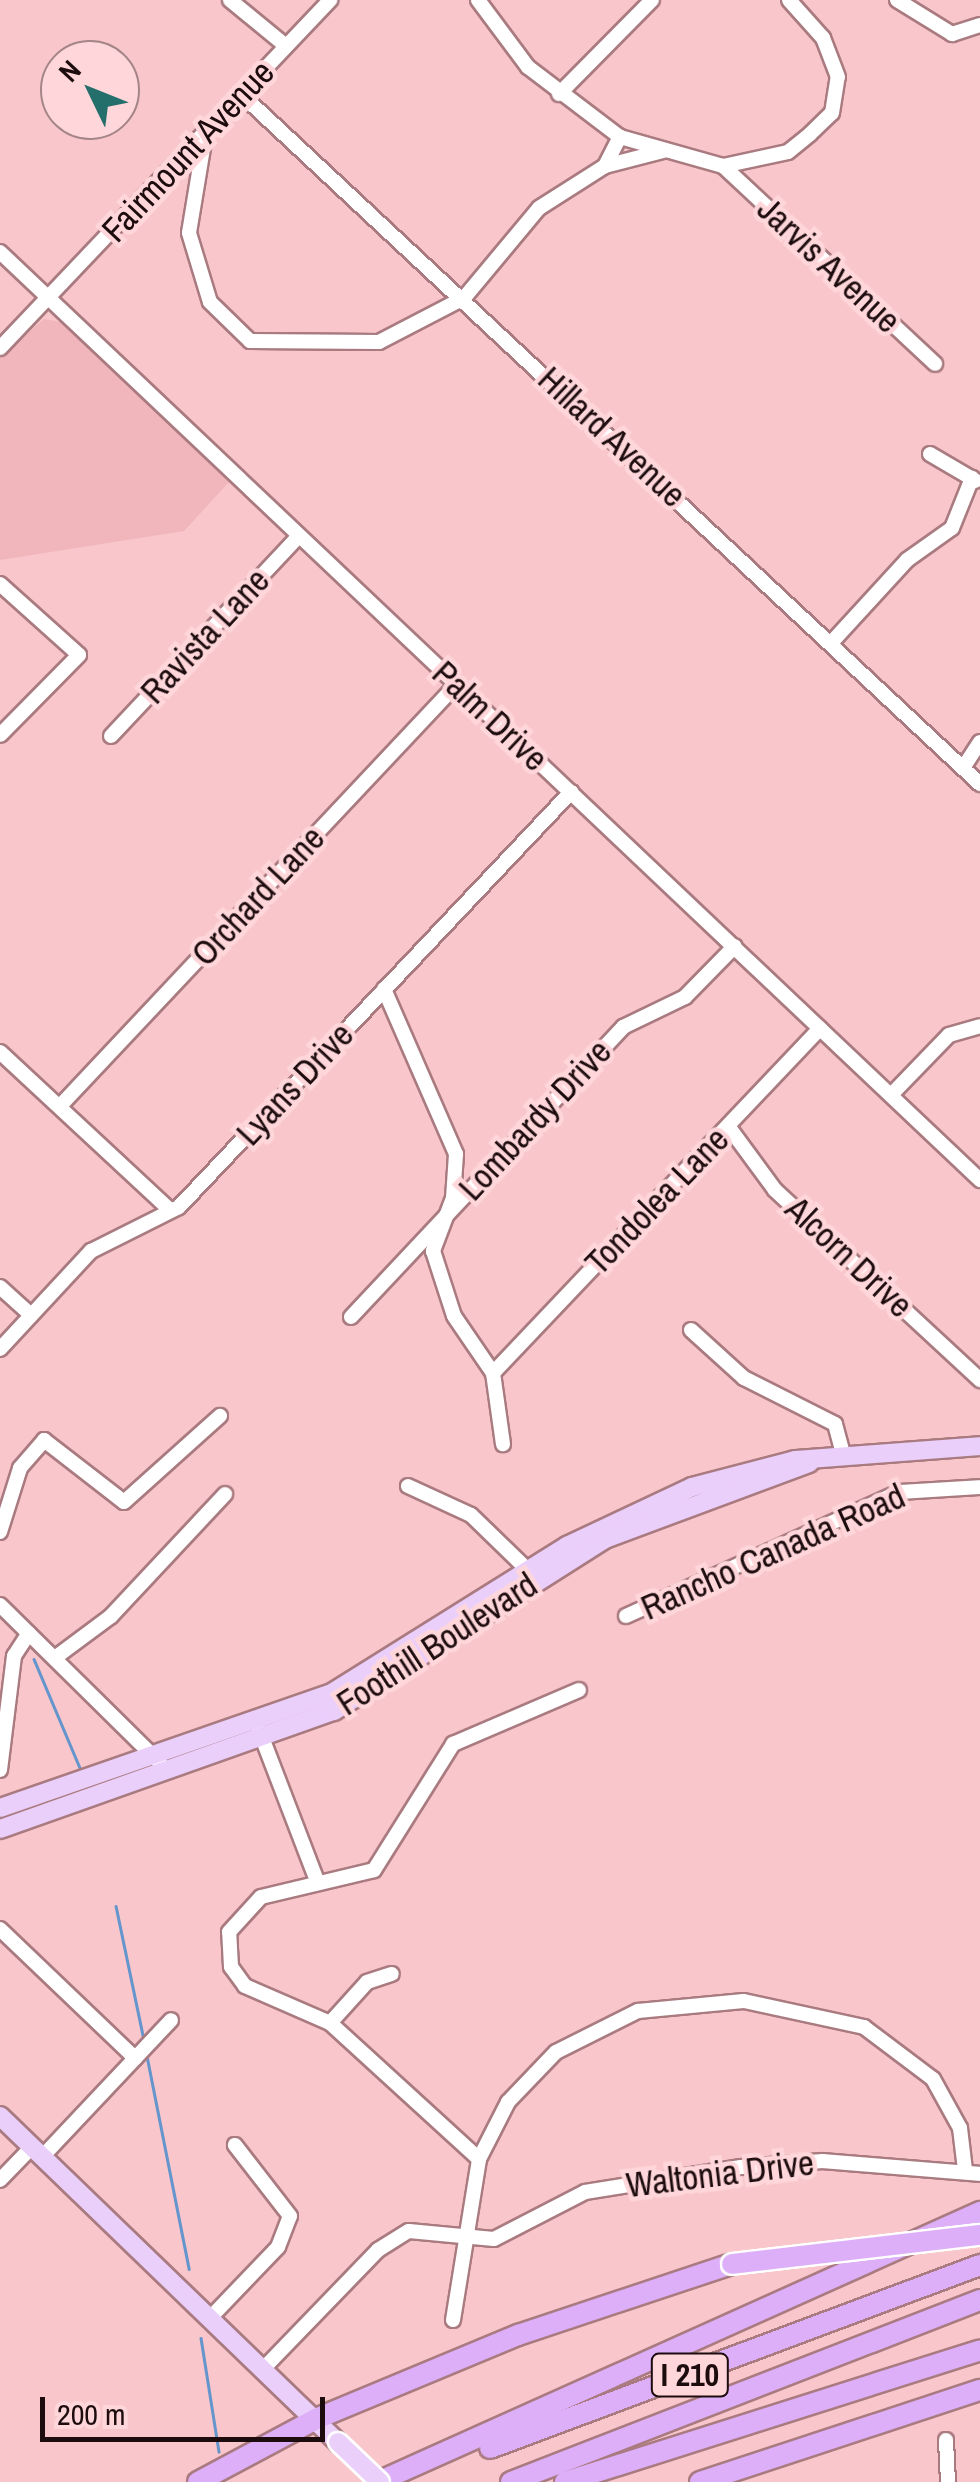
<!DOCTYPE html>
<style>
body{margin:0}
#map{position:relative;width:980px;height:2482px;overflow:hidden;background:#f8c6cb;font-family:"Archivo Narrow",sans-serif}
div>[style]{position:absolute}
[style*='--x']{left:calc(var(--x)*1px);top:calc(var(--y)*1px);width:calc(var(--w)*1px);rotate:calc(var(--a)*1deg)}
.built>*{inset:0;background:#f0b6bc}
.stream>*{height:2.5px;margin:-1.25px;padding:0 1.25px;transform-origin:1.25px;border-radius:1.25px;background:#6495cc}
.roads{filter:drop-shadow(2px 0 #a97b80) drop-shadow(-2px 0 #a97b80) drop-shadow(0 2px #a97b80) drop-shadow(0 -2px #a97b80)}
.minor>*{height:14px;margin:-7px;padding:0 7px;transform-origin:7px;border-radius:7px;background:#fff}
.major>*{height:18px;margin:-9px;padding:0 9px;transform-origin:9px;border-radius:9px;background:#ebcffb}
.highway>*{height:20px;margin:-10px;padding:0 10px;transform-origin:10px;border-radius:10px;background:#ddaff9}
.bridges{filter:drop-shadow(2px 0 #fff) drop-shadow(-2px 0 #fff) drop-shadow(0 2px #fff) drop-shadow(0 -2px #fff)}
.major-bridge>*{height:18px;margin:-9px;padding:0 9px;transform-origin:9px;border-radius:9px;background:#ebcffb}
.highway-bridge>*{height:20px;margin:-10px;padding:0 10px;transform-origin:10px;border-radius:10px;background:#ddaff9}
span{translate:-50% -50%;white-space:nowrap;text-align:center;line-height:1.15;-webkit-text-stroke:9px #ffd6da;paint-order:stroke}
.shield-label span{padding:2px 8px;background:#ffd6da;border:2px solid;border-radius:8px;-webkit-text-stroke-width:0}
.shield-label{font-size:32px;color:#1c0c0e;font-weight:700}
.street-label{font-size:35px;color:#1c0c0e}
.north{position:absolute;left:40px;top:40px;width:100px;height:100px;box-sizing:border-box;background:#ffd6da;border:2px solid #a48588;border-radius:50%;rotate:313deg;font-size:28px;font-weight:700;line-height:40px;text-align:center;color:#1c0c0e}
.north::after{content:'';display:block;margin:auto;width:35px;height:45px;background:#246f6c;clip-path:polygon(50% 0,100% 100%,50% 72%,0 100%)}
.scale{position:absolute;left:40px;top:2397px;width:285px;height:45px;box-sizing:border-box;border:5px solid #1c0c0e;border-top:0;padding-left:12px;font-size:30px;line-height:35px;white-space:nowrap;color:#1c0c0e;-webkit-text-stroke:8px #ffd6da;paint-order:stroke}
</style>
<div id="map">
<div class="built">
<div style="clip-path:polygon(44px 319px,61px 322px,229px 482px,184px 531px,0 560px,0 357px)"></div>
</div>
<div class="stream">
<div style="--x:34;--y:1659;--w:118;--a:67.1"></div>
<div style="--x:116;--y:1906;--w:132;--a:78.2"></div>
<div style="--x:147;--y:2056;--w:217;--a:78.8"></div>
<div style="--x:201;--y:2338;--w:115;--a:81"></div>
</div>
<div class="roads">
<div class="minor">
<div style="--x:230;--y:0;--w:72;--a:39.4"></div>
<div style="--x:478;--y:0;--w:84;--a:53.3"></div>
<div style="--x:528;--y:67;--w:116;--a:37.3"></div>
<div style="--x:897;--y:0;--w:65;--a:31.7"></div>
<div style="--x:952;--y:34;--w:29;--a:-18"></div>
<div style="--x:241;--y:94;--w:1011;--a:43.04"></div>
<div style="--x:559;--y:94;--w:132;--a:-45.3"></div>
<div style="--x:206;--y:130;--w:104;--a:99.4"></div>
<div style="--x:189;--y:233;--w:72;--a:73.1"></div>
<div style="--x:210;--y:302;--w:56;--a:44.3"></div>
<div style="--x:250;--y:341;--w:129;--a:0.4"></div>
<div style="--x:379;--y:342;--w:96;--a:-27.4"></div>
<div style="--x:464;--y:298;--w:117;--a:-50.2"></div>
<div style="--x:539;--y:208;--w:78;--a:-32.5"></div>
<div style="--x:605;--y:166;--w:33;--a:-63"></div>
<div style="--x:620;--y:137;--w:107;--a:15.7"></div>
<div style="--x:723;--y:166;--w:66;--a:-12.2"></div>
<div style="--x:788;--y:152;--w:28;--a:-39"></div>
<div style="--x:810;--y:134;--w:30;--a:-44"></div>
<div style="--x:832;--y:113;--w:36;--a:-81"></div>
<div style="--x:838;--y:77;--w:42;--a:-111"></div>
<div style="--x:823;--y:38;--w:51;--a:-131.8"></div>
<div style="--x:605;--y:166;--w:60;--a:-14.5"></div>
<div style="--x:723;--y:166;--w:290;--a:43"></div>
<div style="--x:0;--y:252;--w:1350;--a:43.44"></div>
<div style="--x:0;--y:348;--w:480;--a:-46.5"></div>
<div style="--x:930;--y:454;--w:53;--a:30.4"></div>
<div style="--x:0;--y:584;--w:106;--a:41.9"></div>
<div style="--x:79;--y:655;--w:112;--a:134.6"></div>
<div style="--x:831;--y:643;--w:113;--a:-47.5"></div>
<div style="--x:907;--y:560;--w:55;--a:-35.4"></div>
<div style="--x:952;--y:528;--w:54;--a:-68.2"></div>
<div style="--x:111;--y:736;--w:274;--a:-46.8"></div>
<div style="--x:963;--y:768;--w:31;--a:-57"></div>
<div style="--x:384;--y:989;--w:180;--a:66.4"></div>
<div style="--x:456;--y:1154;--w:44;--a:93.9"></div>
<div style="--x:453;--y:1198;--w:57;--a:110.7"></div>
<div style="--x:433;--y:1251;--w:68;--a:72.1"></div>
<div style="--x:454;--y:1316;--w:69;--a:55.6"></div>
<div style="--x:493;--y:1373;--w:72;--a:82"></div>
<div style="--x:0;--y:1052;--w:233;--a:42.9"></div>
<div style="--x:891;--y:1095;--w:83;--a:-46"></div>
<div style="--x:949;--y:1035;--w:32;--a:-16"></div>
<div style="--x:60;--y:1106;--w:578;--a:-46.75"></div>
<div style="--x:728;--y:1126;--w:79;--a:53.7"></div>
<div style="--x:775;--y:1190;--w:280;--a:42.8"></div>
<div style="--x:0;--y:1287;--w:42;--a:42.1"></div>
<div style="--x:351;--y:1317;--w:398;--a:-46.8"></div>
<div style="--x:623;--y:1027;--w:69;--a:-25.8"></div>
<div style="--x:685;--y:997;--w:71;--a:-45.6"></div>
<div style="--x:691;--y:1330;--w:72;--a:42.2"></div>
<div style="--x:744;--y:1378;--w:102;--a:26.8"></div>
<div style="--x:835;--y:1424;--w:35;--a:75"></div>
<div style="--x:0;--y:1349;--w:134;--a:-47.1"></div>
<div style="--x:91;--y:1251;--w:98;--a:-26.6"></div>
<div style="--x:179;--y:1207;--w:571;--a:-46.63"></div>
<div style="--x:493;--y:1373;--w:475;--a:-46.5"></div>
<div style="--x:408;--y:1486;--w:69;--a:24.7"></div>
<div style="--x:471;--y:1515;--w:86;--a:44.1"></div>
<div style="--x:0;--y:1532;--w:67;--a:-72.6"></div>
<div style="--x:20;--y:1468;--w:37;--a:-49"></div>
<div style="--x:44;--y:1440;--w:101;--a:37.8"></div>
<div style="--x:124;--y:1502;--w:129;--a:-41.9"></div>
<div style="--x:0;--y:1605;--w:225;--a:44.6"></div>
<div style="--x:626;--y:1616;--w:300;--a:-24.4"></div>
<div style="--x:899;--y:1492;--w:81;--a:-3.5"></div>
<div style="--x:56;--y:1657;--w:69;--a:-36.7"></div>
<div style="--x:111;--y:1616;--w:167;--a:-46.9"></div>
<div style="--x:258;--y:1727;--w:167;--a:69"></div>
<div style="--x:0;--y:1770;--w:115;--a:-83"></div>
<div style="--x:14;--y:1656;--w:27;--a:-57"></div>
<div style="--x:0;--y:1929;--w:187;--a:43.7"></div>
<div style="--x:330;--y:2023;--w:55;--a:-47.9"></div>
<div style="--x:367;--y:1982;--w:26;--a:-18"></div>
<div style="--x:42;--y:2157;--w:188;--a:-46.7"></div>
<div style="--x:479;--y:2159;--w:202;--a:-137.6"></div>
<div style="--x:330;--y:2023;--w:93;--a:-156.5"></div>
<div style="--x:245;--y:1986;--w:24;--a:-126"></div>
<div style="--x:231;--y:1967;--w:35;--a:-93"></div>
<div style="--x:229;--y:1932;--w:47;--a:-47.6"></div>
<div style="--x:261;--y:1897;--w:116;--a:-13.4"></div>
<div style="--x:374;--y:1870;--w:149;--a:-57.9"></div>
<div style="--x:453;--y:1744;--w:137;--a:-23.2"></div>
<div style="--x:0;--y:2180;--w:46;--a:-45.9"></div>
<div style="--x:210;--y:2318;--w:98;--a:-46.2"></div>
<div style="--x:278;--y:2247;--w:33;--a:-69"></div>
<div style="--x:290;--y:2216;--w:90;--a:-127.8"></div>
<div style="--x:453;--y:2320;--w:163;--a:-80.8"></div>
<div style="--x:479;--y:2159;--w:64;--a:-63"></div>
<div style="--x:508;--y:2102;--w:69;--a:-46.2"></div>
<div style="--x:556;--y:2052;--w:92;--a:-26.6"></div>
<div style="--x:638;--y:2011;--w:106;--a:-5.4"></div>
<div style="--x:744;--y:2001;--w:123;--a:12.2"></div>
<div style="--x:864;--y:2027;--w:86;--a:37"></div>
<div style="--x:933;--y:2079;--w:56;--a:61.1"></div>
<div style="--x:960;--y:2128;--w:42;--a:83.2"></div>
<div style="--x:264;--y:2368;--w:164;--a:-46"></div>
<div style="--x:378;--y:2250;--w:36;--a:-32"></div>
<div style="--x:409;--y:2231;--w:85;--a:5.4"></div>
<div style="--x:494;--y:2239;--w:102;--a:-27.3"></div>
<div style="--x:585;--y:2192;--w:158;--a:-9.1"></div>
<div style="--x:741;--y:2167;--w:82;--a:-4.2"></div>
<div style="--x:823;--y:2161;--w:158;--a:4.7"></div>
<div style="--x:946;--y:2440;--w:42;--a:87.3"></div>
</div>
<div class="major">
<div style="--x:0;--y:1808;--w:349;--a:-19.1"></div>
<div style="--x:330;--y:1694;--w:279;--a:-32"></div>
<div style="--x:567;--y:1546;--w:138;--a:-25.3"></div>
<div style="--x:692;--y:1487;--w:106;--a:-14.7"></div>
<div style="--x:795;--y:1460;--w:186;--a:-4.3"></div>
<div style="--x:0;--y:1829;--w:354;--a:-19.5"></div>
<div style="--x:334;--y:1711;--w:321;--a:-32.4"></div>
<div style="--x:605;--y:1539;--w:218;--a:-20.4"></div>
<div style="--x:0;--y:2116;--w:470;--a:44"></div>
</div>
<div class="highway">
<div style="--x:490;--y:2448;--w:523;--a:-20.48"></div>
<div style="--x:198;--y:2482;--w:134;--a:-28.1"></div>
<div style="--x:316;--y:2419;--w:219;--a:-22.6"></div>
<div style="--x:518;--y:2335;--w:225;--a:-18.4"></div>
<div style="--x:378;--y:2482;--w:660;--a:-24.16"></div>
<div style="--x:511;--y:2482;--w:503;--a:-21.21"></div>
<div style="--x:565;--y:2482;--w:435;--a:-17.6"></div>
<div style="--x:700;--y:2482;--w:295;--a:-18.2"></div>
</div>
</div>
<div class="bridges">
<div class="major-bridge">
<div style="--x:338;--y:2442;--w:58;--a:43.6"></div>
</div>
<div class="highway-bridge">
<div style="--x:732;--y:2264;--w:250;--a:-6.7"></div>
</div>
</div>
<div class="shield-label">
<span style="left:690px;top:2375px">I 210</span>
</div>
<div class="street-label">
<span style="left:188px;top:151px;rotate:-47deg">Fairmount Avenue</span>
<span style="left:829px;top:265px;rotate:43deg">Jarvis Avenue</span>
<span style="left:612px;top:437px;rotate:43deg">Hillard Avenue</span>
<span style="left:205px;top:636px;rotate:-47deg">Ravista Lane</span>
<span style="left:490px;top:716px;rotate:43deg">Palm Drive</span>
<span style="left:258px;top:896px;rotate:-47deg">Orchard Lane</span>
<span style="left:295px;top:1084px;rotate:-47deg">Lyans Drive</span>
<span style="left:535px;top:1120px;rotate:-47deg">Lombardy Drive</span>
<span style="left:657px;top:1201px;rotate:-46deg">Tondolea Lane</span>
<span style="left:849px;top:1257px;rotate:43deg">Alcorn Drive</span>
<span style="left:773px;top:1552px;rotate:-24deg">Rancho Canada Road</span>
<span style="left:437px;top:1644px;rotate:-33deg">Foothill Boulevard</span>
<span style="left:720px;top:2174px;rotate:-7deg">Waltonia Drive</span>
</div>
<div class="north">N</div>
<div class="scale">200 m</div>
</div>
